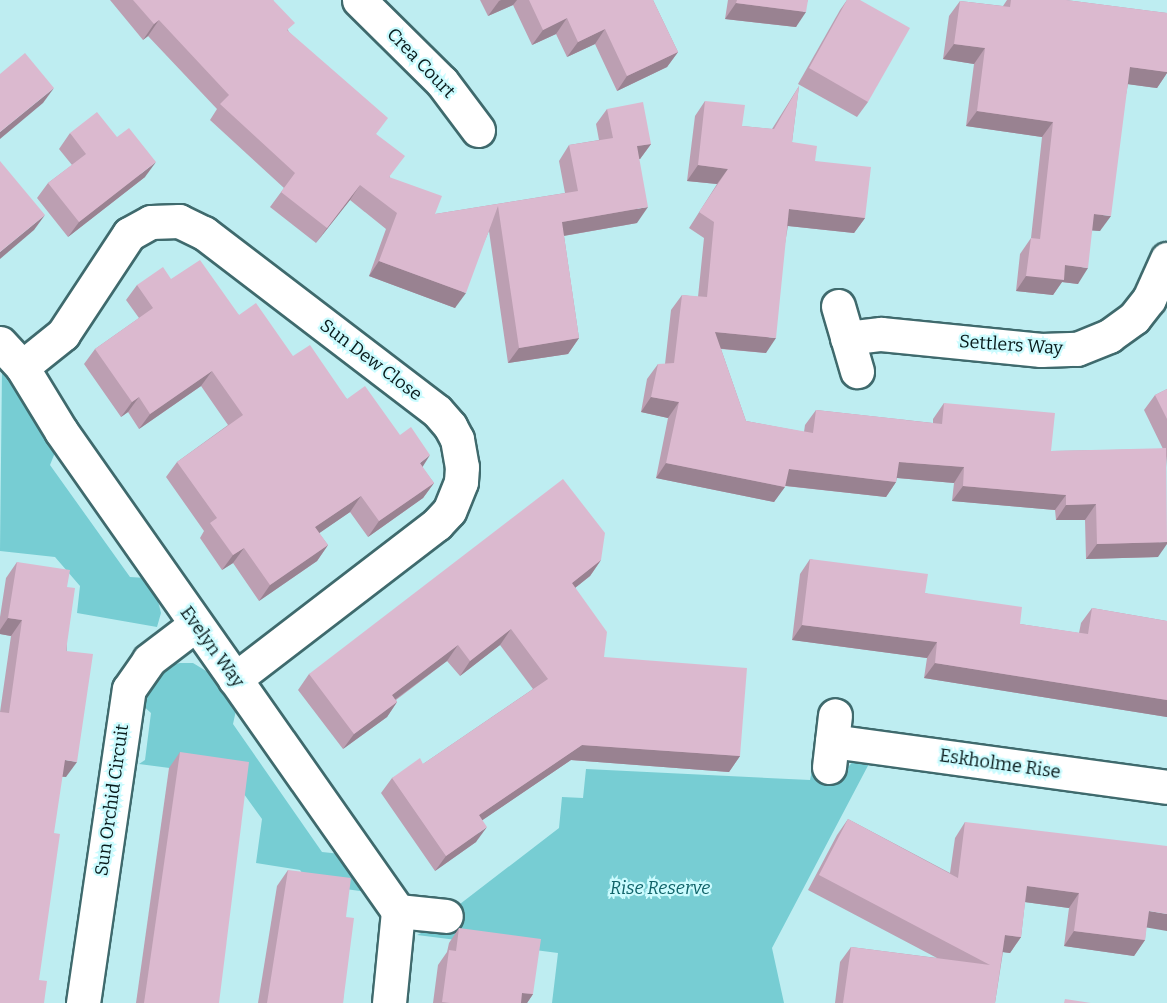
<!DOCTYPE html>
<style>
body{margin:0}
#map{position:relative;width:1167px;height:1003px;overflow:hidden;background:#beedf1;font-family:Bitter,serif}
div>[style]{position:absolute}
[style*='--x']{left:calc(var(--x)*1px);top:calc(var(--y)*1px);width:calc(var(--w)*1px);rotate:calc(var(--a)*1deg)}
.green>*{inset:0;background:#77cdd3}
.roads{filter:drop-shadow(2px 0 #3f6a6d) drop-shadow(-2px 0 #3f6a6d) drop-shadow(0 2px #3f6a6d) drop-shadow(0 -2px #3f6a6d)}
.minor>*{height:33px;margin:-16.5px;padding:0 16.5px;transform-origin:16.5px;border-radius:16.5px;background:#fff}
.wall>*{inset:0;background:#bc9fb2}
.shaded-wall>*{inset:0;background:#998291}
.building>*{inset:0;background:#dbb9cf}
span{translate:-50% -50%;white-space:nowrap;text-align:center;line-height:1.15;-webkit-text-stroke:4.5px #cbfbfe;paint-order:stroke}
.street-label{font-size:18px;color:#081a1b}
.park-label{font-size:18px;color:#0f6268;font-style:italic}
</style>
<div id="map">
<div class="green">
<div style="clip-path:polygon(2px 370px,56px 450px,50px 465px,130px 577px,146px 578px,156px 593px,161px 613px,157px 627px,77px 613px,80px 586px,55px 557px,0 551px)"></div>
<div style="clip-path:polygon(180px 663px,193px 663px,216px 677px,237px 706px,233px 724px,322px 852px,341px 854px,367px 892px,310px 884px,300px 870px,256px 863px,262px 819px,231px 776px,139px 764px,145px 760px,151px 713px,140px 703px,148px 680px,167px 666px)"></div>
<div style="clip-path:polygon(856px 758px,872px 758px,772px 948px,784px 1003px,552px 1003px,558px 953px,417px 935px,436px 926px,457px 929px,460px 904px,559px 828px,562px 797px,583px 798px,586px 769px,810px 780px,812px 770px,842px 774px)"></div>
</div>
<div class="roads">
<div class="minor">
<div style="--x:359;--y:0;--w:117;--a:44.7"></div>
<div style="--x:442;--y:82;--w:60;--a:53.1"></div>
<div style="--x:838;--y:306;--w:68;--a:73.7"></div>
<div style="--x:847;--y:338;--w:34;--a:-7"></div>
<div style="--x:881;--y:334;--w:161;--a:5.7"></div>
<div style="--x:1041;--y:350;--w:36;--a:-2"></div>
<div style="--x:1077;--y:349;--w:35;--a:-22"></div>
<div style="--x:1109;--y:336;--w:31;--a:-36"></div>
<div style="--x:1134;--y:318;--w:24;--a:-52"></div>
<div style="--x:1149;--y:299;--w:44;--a:-65.8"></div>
<div style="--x:0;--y:343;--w:33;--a:47"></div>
<div style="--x:22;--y:367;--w:75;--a:58.6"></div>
<div style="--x:61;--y:431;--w:586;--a:54.93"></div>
<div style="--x:398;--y:911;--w:48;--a:5.9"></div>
<div style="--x:22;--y:367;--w:53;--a:-38.8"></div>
<div style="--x:63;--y:334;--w:120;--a:-56.6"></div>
<div style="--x:129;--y:234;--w:25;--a:-29"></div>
<div style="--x:151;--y:222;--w:28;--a:-2"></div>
<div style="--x:179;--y:221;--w:28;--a:26"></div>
<div style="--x:204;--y:233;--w:293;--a:37.4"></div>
<div style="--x:437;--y:411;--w:20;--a:49"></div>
<div style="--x:450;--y:426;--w:15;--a:62"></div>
<div style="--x:457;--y:439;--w:28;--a:80"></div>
<div style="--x:462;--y:467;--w:15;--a:94"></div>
<div style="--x:461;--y:482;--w:31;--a:112"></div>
<div style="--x:449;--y:511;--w:18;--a:133"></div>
<div style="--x:437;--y:524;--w:255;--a:142.5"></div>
<div style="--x:832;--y:741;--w:338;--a:7.8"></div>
<div style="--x:829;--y:767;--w:52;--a:-83.4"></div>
<div style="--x:83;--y:1003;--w:317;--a:-81.7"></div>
<div style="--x:129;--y:689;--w:35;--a:-55"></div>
<div style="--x:149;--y:660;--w:58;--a:-37.3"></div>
<div style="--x:389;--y:1003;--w:92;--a:-84.4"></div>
</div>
</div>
<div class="wall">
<div style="clip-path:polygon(110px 0,273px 0,289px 32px,376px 134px,390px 178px,435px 214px,565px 193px,559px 161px,569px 145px,599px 140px,596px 124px,607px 109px,651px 144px,640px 159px,639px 159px,637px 223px,564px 236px,579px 338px,568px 354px,508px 363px,489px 231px,455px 308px,369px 276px,386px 229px,350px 200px,316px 243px,270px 207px,284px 188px,210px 120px,217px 109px,148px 36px,143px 40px)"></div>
<div style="clip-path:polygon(480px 0,653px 0,678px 52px,667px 67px,617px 91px,595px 44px,567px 57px,556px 34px,532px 45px,513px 5px,488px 16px)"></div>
<div style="clip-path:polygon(728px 0,808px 0,796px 27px,725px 19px)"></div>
<div style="clip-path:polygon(847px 0,860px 0,868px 102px,857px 117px,798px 84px,840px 10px)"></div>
<div style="clip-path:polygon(1007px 0,1066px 0,1167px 13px,1167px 73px,1157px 88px,1128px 84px,1100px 231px,1092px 230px,1078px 284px,1062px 282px,1053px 295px,1016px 291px,1020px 254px,1031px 238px,1042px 137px,966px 126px,974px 64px,943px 59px,949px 16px,960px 1px,1003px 6px)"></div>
<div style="clip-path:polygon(799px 86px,792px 142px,815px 161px,865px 218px,854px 233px,788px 226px,766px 353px,721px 349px,746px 421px,804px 432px,805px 425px,816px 410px,933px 423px,933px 419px,944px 403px,1051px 451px,1163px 449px,1144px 410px,1155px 395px,1167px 389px,1167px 456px,1158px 557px,1086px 559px,1085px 520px,1056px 520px,1055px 510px,952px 501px,954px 483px,897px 478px,896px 482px,886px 497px,785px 486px,774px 502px,656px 478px,668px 418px,641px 412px,647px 379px,658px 364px,665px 364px,671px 310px,682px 295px,698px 297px,704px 238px,689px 228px,717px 184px,687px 181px,695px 116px,705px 101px,742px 126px,772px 129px,789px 102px)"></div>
<div style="clip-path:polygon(70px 133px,145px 177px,68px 237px,37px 198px,48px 183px,72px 165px,59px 149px)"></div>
<div style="clip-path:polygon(171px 279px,239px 315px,347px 399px,422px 467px,434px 483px,423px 498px,368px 537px,350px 512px,319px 533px,328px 545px,317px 561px,259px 601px,233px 563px,222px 570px,200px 538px,204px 531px,166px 477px,177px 462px,228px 425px,201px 386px,139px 429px,128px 412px,121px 417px,84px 364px,95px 349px,139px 318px,126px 300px,137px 285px)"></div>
<div style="clip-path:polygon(810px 559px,925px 593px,1020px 624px,1079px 633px,1081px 623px,1092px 608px,1167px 621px,1167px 717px,924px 678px,927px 658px,792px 640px,800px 574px)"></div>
<div style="clip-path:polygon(601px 560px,590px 576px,575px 588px,604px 657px,740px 756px,729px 772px,571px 760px,482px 820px,476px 842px,435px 871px,381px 793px,392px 778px,423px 764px,533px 689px,500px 645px,460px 676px,447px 661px,396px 700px,397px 702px,387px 717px,343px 749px,298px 690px,309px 674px)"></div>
<div style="clip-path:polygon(17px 562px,67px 587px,66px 777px,62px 777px,0 1003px,0 712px,11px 636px,0 634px,0 617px,6px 578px)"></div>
<div style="clip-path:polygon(180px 752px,219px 1003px,136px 1003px,169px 768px)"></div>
<div style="clip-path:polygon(848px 819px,950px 873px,955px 838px,965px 822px,1146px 927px,1145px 940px,1134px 956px,1064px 946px,1069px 908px,1025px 902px,1021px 937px,1010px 953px,1003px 952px,995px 1003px,835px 1003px,840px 962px,851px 947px,937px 958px,808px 890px,837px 835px)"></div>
<div style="clip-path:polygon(288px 870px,346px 917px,343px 1003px,258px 1003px,277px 886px)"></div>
<div style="clip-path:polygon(459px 928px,533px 994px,527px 1003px,433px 1003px,438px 965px,447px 952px,449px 943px)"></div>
</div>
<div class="shaded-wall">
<div style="clip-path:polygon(501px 0,517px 0,513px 5px,488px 16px,499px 1px)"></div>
<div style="clip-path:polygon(736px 3px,806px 12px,796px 27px,725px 19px)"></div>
<div style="clip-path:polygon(567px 18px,556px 34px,532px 45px,543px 30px)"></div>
<div style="clip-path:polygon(159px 20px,148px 36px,143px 40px,154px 24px)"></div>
<div style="clip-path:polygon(605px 29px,595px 44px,567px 57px,578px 42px)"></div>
<div style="clip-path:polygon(954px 44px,985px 48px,974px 64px,943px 59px)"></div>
<div style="clip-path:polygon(678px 52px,667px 67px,617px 91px,627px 76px)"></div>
<div style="clip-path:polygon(1130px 67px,1167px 72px,1167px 73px,1157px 88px,1119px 83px)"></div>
<div style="clip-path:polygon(54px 88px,43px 103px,0 139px,0 132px)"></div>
<div style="clip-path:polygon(977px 111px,1053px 122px,1042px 137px,966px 126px)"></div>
<div style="clip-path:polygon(651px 144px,640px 159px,626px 161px,637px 146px)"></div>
<div style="clip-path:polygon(156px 162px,145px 177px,68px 237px,79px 222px)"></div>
<div style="clip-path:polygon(698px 165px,728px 169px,717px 184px,687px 181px)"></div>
<div style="clip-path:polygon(360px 185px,350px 200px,316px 243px,327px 228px)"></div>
<div style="clip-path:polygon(648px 207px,637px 223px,551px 238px,562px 222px)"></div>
<div style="clip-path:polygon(789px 209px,865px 218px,854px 233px,779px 225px)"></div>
<div style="clip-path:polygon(1094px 214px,1111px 216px,1100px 231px,1083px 230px)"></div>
<div style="clip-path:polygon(45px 215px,34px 230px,0 259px,0 252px)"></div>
<div style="clip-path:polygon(379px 261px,466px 293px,455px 308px,369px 276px)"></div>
<div style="clip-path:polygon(1065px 265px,1088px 268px,1078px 284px,1062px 282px,1053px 295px,1016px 291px,1026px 276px)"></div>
<div style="clip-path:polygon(715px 332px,776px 338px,766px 353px,704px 347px)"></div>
<div style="clip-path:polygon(579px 338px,568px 354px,508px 363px,519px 348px)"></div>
<div style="clip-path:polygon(212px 371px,201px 386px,139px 429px,150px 414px)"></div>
<div style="clip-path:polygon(139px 397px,128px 412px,121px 417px,132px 402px)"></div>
<div style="clip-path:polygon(651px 397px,679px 402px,668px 418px,641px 412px)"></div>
<div style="clip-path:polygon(430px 455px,420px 471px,420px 463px)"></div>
<div style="clip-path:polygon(899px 462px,964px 467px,954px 483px,888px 477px)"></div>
<div style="clip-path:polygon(666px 463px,785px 487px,774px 502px,656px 478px)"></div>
<div style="clip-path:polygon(789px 469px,896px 482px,886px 497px,778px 485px)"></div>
<div style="clip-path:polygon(434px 483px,423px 498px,368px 537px,379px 521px)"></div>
<div style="clip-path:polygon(963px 486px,1066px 495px,1055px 510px,952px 501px)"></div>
<div style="clip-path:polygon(361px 496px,350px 512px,305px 543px,315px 527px)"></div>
<div style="clip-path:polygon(1096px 504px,1085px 520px,1056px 520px,1066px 505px)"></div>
<div style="clip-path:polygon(1167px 542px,1167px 544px,1158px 557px,1086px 559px,1097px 544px)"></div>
<div style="clip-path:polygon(328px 545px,317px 561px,259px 601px,270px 585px)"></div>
<div style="clip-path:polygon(244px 548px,233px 563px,222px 570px,233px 555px)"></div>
<div style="clip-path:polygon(601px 560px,590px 576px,561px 599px,572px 583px)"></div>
<div style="clip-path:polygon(8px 618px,22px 620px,11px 636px,0 634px,0 630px)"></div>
<div style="clip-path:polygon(802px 625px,937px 642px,927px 658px,792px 640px)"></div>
<div style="clip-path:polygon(511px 629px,500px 645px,460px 676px,470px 661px)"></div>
<div style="clip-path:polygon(458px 645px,447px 661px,381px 710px,392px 695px)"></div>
<div style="clip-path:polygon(935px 663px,1167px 700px,1167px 717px,924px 678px)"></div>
<div style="clip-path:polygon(397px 702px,387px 717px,343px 749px,354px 734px)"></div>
<div style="clip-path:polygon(582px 745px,740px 756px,729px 772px,571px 760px,468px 830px,479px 815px)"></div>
<div style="clip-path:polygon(65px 760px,77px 762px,66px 777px,54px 775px)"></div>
<div style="clip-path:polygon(487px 827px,476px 842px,435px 871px,446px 856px)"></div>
<div style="clip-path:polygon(1027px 886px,1079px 893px,1069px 908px,1017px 901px)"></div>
<div style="clip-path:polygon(1149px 911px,1167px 914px,1167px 931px,1138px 926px)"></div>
<div style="clip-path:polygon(1074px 931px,1145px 940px,1134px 956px,1064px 946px)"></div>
<div style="clip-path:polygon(1005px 935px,1021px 937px,1010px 953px,994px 951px)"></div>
<div style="clip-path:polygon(522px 993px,533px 994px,527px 1003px,515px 1003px)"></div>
</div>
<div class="building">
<div style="clip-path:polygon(133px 0,273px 0,295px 23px,287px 30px,388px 118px,376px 134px,405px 156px,389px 177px,442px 196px,435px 214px,578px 191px,569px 145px,613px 138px,607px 109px,643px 102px,651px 144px,637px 146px,648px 207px,562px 222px,579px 338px,519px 348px,498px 206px,466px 293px,379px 261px,397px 213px,360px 185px,327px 228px,281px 192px,295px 173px,220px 104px,229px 95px,159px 20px,154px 24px)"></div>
<div style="clip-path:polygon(529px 0,653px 0,678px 52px,627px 76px,605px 29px,578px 42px,567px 18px,543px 30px)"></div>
<div style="clip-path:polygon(737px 0,808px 0,806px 12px,736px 3px)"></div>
<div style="clip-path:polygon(847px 0,860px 0,910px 28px,868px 102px,809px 68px)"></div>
<div style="clip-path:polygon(1011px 0,1066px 0,1167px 13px,1167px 72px,1130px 67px,1111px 216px,1094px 214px,1088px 268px,1065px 265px,1064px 280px,1026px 276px,1031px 238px,1040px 239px,1053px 122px,977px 111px,985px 48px,954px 44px,960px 1px,1010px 7px)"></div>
<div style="clip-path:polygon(25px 53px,54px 88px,0 132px,0 74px)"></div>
<div style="clip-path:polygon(799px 86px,792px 142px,817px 146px,815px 161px,871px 167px,865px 218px,789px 209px,776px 338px,715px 332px,746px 421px,813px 433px,816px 410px,942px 424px,944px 403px,1055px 413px,1051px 451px,1166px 448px,1167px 542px,1097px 544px,1096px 504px,1066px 505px,1066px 495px,963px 486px,964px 467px,899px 462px,896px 482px,789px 469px,785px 487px,666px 463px,679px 402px,651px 397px,658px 364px,674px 363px,682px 295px,707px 297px,714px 222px,699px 212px,728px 169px,698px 165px,705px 101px,745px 105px,742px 126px,774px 129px)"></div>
<div style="clip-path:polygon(97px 112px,117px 137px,129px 128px,156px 162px,79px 222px,48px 183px,86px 154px,70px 133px)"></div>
<div style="clip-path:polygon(0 161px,45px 215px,0 252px)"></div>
<div style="clip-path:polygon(200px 260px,239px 315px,256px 303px,293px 356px,310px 345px,347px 399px,365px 386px,400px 435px,411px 427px,430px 455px,420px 463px,434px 483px,379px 521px,361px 496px,315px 527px,328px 545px,270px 585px,244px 548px,233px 555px,210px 523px,217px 518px,177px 462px,243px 415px,212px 371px,150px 414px,139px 397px,132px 402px,95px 349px,153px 308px,137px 285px,163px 267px,171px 279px)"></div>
<div style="clip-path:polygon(1167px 389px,1167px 419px,1155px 395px)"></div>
<div style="clip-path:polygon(563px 479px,605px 533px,601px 560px,572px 583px,607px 632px,604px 657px,747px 668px,740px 756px,582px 745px,479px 815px,487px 827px,446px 856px,392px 778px,420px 758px,423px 764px,548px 679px,511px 629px,470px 661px,458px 645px,392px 695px,397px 702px,354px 734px,309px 674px)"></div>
<div style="clip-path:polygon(810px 559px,928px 574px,925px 593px,1022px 607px,1020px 624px,1088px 634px,1092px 608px,1167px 621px,1167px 700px,935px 663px,937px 642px,802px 625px)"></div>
<div style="clip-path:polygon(17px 562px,70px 570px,67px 587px,75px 588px,66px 651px,93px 654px,77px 762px,65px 760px,54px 833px,60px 834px,39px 980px,47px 981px,44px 1003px,0 1003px,0 712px,9px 713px,22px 620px,8px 618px)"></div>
<div style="clip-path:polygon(180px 752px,249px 762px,219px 1003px,144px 1003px)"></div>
<div style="clip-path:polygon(848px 819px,958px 878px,965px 822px,1167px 846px,1167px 914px,1149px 911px,1145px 940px,1074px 931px,1079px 893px,1027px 886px,1021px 937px,1005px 935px,995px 1003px,843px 1003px,851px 947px,990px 965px,819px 875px)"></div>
<div style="clip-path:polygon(288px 870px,351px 878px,346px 917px,354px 918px,343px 1003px,267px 1003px)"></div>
<div style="clip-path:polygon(459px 928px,541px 939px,533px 994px,522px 993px,521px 1003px,450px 1003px,442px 1002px,449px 950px,456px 951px)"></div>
<div style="clip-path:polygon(1065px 999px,1091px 1003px,1064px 1003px)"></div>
</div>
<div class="street-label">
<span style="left:421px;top:63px;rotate:46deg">Crea Court</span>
<span style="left:1011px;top:345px;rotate:4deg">Settlers Way</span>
<span style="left:371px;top:360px;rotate:37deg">Sun Dew Close</span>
<span style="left:212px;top:647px;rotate:54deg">Evelyn Way</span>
<span style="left:1000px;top:764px;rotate:8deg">Eskholme Rise</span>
<span style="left:112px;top:800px;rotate:-82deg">Sun Orchid Circuit</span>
</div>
<div class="park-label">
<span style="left:660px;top:888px">Rise Reserve</span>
</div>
</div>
